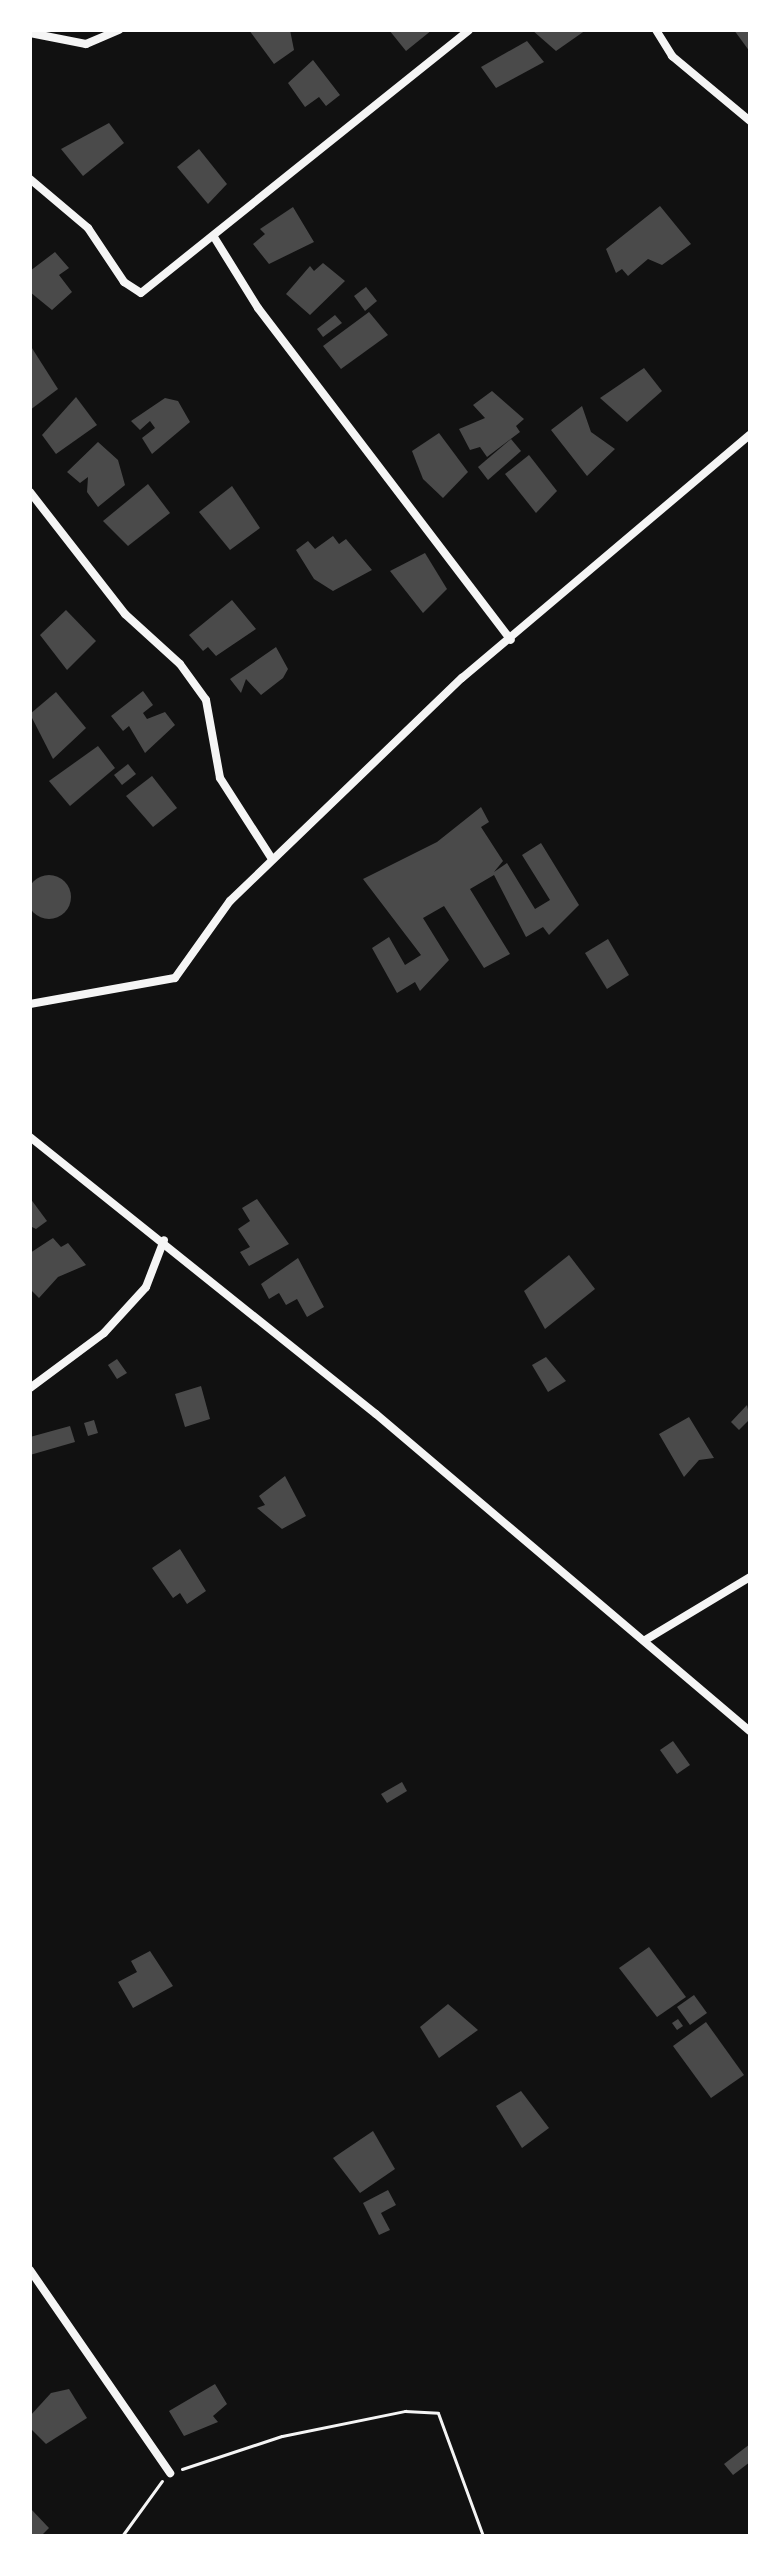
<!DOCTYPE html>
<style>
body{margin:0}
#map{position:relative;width:780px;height:2566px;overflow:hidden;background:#111;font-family:Helvetica,sans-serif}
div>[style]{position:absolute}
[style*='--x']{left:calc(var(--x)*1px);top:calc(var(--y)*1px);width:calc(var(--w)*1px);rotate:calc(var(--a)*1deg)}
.building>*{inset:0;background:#4a4a4a}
.round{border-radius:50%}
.path>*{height:3px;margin:-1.5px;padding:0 1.5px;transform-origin:1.5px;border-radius:1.5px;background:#f5f5f5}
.minor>*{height:8px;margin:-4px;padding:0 4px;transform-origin:4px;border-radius:4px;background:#f5f5f5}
span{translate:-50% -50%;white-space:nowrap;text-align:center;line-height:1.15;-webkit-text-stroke:6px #fff;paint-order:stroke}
.frame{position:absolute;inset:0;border:32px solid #fff;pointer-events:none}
</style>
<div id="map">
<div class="building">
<div style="clip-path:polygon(249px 30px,290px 30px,294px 50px,274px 64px)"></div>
<div style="clip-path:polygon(389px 30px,432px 30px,406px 51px)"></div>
<div style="clip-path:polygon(532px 30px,586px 30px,556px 51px)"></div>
<div style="clip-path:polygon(734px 30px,750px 30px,750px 52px)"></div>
<div style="clip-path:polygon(527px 41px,544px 62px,496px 88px,481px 67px)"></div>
<div style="clip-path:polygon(313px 60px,340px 95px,326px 106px,319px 97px,305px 107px,288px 83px)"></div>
<div style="clip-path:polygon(109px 123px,124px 143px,83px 176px,61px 149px)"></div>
<div style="clip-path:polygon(199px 149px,227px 184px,208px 204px,177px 167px)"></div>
<div style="clip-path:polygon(660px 206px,691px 244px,662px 265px,648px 259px,628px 276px,622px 269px,616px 273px,606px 249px)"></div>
<div style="clip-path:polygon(293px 207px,314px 242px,269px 264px,253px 244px,265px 234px,260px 229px)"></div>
<div style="clip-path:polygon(55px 252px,69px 268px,59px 275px,72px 292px,52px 310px,30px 292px,30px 271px)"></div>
<div style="clip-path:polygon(323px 263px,345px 281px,310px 315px,286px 294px,310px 266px,314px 271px)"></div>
<div style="clip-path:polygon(366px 287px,377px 301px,365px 311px,354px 296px)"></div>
<div style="clip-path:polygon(369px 312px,388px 335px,341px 369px,323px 346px)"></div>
<div style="clip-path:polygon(335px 315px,342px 323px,323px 337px,317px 329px)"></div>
<div style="clip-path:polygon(30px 345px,58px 389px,30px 410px)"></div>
<div style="clip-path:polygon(644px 368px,662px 391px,627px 422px,600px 398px)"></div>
<div style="clip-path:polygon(492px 391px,524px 419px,516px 426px,520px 432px,487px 457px,480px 447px,470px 450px,459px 429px,485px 418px,473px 405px)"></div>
<div style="clip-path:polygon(76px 397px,97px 425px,56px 454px,42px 435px)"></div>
<div style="clip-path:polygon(165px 398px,178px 401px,190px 422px,152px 454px,142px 438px,155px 428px,150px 421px,140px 430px,131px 421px)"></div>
<div style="clip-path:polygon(582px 406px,591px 432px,615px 449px,587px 476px,551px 430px)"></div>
<div style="clip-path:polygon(439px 433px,468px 472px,443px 498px,423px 479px,412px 451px)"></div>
<div style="clip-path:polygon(511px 439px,521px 451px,488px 480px,478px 467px)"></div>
<div style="clip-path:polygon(98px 442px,118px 460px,125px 485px,98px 507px,87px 492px,88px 477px,80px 483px,67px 472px)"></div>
<div style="clip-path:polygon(529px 455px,557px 491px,536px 513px,505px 474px)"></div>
<div style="clip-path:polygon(148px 484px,170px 513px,128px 546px,103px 521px)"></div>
<div style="clip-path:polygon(232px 486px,260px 528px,230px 550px,199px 512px)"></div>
<div style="clip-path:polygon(333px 536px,339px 544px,346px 539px,372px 570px,333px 591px,314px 579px,296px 550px,308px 541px,315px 549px)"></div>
<div style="clip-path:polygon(425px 553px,447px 589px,423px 613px,390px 571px)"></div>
<div style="clip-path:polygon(232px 600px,256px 629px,216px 656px,208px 647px,203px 651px,189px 635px)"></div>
<div style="clip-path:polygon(66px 610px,96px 641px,67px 670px,40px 635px)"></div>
<div style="clip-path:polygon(276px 647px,288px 669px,283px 678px,261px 695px,246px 679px,241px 693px,230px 679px)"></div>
<div style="clip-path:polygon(143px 691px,153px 705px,143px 713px,147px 719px,165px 712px,175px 725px,145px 753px,129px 726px,123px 731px,111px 716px)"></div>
<div style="clip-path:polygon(56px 692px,86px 728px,53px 759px,30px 714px)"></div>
<div style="clip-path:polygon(98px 746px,115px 768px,70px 806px,49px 781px)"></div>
<div style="clip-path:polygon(128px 764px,136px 774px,122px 785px,114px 775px)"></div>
<div style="clip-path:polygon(152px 776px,177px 808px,153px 827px,126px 796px)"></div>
<div style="clip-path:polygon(481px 807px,489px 822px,481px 827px,503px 861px,494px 872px,507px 863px,535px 909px,550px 900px,522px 855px,541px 843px,579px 905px,549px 935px,543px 927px,526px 937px,494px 875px,470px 889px,510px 954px,484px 968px,444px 906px,423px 918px,449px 960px,420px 991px,415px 982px,397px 993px,372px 948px,389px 937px,405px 965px,421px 955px,363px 879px,437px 842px)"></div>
<div class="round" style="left:27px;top:875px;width:44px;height:44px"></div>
<div style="clip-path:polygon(608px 939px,629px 975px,607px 989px,585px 953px)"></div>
<div style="clip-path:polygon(30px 1198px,47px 1221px,36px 1229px,30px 1226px)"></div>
<div style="clip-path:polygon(257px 1199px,289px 1244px,249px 1266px,240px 1252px,250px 1247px,238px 1229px,250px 1221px,242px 1208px)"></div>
<div style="clip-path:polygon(53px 1238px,61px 1247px,68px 1243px,86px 1265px,58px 1277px,39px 1298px,30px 1289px,30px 1253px)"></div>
<div style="clip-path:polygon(569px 1255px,595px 1289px,545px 1329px,524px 1291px)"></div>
<div style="clip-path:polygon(298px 1258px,324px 1307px,307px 1317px,297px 1299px,286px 1305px,279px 1293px,269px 1299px,261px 1284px)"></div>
<div style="clip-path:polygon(546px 1357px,566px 1381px,548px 1392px,532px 1365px)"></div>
<div style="clip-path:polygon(117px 1359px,127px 1373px,117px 1379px,108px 1365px)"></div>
<div style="clip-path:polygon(201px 1386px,210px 1419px,185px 1427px,175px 1394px)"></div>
<div style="clip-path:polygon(747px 1405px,750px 1419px,739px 1430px,731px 1422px)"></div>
<div style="clip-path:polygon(689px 1417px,714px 1458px,699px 1460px,684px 1477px,659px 1434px)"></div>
<div style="clip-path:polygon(94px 1420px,98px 1433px,88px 1436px,84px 1423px)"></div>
<div style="clip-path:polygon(70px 1426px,75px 1442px,30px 1455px,30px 1437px)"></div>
<div style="clip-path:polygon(285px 1476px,306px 1516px,282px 1529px,257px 1508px,265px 1505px,259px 1496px)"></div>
<div style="clip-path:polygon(180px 1549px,206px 1591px,187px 1604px,180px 1593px,173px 1598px,152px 1568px)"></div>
<div style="clip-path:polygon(673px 1741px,690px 1765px,677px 1774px,660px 1750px)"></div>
<div style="clip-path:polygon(402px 1782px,407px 1791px,387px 1803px,381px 1794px)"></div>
<div style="clip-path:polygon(649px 1947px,686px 1997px,657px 2017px,619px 1968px)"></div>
<div style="clip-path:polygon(150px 1951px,173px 1986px,133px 2008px,118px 1982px,137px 1972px,131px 1961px)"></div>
<div style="clip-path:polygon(694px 1995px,707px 2013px,690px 2025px,677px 2007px)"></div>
<div style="clip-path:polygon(448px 2004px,478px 2030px,439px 2058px,420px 2027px)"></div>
<div style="clip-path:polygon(678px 2019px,683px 2026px,677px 2030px,672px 2023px)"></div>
<div style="clip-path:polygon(706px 2022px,744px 2075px,711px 2098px,673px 2046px)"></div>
<div style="clip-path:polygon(521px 2091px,549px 2128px,522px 2148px,496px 2106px)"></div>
<div style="clip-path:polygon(373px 2131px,395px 2169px,360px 2193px,333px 2158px)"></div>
<div style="clip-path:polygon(388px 2190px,396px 2205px,381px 2213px,390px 2230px,379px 2235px,363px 2203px)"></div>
<div style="clip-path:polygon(215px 2384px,227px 2404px,213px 2416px,218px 2422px,184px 2436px,169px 2411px)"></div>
<div style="clip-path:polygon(69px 2389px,87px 2418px,46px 2444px,30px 2428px,30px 2416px,51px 2393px)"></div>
<div style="clip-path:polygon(750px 2444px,750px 2462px,733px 2475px,724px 2464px)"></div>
<div style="clip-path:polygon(30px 2508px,49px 2528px,41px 2536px,30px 2536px)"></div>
</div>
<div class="path">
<div style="--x:182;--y:2469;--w:105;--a:-18.3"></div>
<div style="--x:282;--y:2436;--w:126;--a:-11.5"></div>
<div style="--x:405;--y:2411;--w:33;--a:3"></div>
<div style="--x:438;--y:2413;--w:131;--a:69.9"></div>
<div style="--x:122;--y:2536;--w:68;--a:-54"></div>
</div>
<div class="minor">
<div style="--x:656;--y:30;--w:31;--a:58"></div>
<div style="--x:672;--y:56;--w:102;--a:39.8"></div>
<div style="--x:30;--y:33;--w:57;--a:11.1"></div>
<div style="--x:86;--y:44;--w:36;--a:-23"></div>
<div style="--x:30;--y:179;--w:76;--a:40.2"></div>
<div style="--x:88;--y:228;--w:65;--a:56.3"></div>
<div style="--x:124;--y:282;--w:20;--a:33"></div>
<div style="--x:141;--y:293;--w:420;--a:-38.7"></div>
<div style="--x:214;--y:237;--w:84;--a:58.2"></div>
<div style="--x:258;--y:308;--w:417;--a:52.7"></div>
<div style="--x:30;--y:492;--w:155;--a:52.1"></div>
<div style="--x:125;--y:614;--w:74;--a:42.3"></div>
<div style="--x:180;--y:664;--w:44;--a:54.2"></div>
<div style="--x:206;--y:700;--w:79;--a:79.8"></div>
<div style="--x:220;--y:778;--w:96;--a:57.3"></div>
<div style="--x:30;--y:1004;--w:147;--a:-10.2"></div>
<div style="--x:175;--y:978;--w:95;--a:-54.5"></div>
<div style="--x:230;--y:901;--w:322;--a:-43.9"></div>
<div style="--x:462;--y:678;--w:377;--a:-40.2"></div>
<div style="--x:30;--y:1137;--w:443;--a:38.7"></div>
<div style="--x:376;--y:1414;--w:490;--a:40.3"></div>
<div style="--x:30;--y:1388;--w:92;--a:-36.6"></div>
<div style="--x:104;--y:1333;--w:62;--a:-47.6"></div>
<div style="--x:146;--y:1287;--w:50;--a:-69"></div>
<div style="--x:647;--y:1639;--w:120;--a:-31"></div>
<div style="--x:30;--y:2270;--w:247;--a:55.4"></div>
</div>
<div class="frame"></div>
</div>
